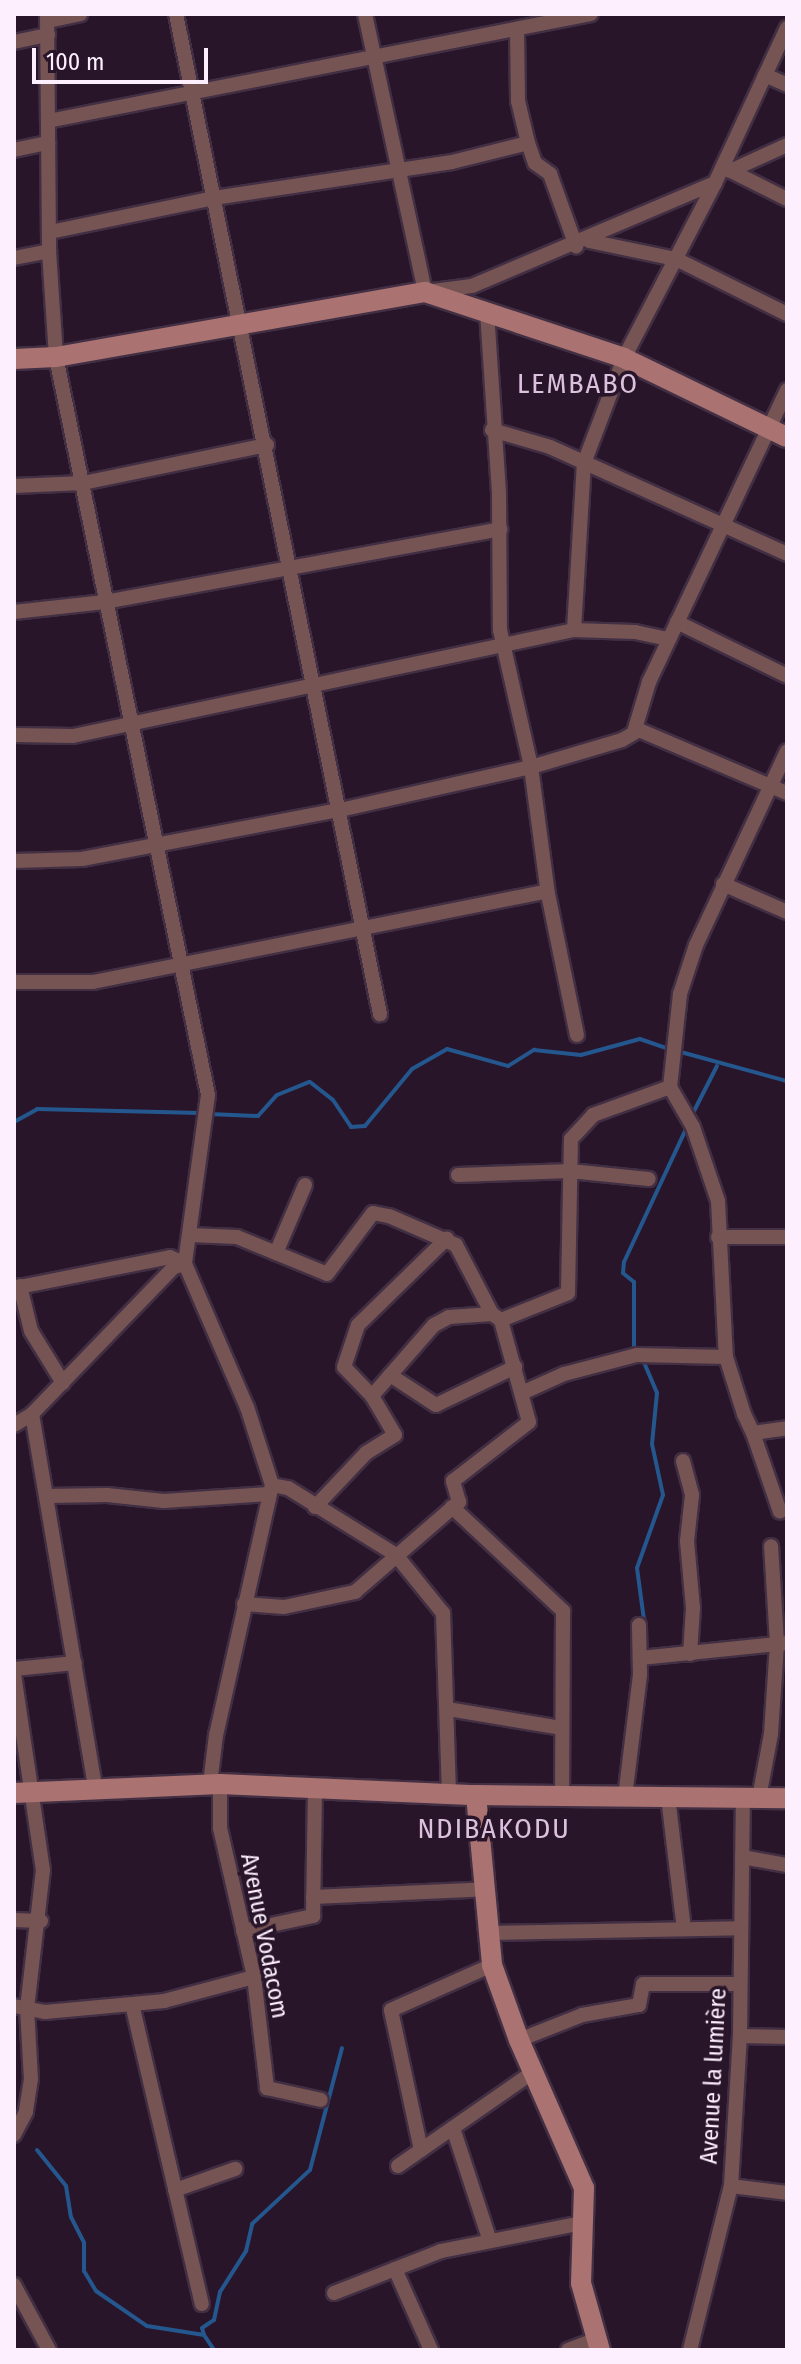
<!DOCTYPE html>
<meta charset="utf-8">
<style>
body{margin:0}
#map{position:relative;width:801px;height:2364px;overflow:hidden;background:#281529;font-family:"Fira Sans Condensed",sans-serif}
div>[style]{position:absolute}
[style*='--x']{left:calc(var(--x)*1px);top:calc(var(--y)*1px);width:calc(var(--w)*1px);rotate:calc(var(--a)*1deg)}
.stream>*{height:4px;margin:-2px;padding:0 2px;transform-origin:2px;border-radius:2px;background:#24578e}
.roads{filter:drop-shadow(2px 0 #422f43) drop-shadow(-2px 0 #422f43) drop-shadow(0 2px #422f43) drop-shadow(0 -2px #422f43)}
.street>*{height:14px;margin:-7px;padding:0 7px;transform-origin:7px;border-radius:7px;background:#775454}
.secondary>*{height:20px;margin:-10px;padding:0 10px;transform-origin:10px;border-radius:10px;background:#ab7272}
span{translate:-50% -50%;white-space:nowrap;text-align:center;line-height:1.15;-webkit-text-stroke:7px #281529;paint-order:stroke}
.street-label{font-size:24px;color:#fdeffe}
.quarter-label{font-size:28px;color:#dbc1dd;letter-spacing:2px}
.frame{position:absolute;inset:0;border:16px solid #fdeffe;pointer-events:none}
.scale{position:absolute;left:32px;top:48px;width:176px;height:36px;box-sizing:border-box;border:4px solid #fdeffe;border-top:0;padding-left:10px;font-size:24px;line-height:28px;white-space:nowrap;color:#fdeffe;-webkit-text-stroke:6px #281529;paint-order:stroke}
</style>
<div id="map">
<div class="stream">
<div style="--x:677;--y:1051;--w:114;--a:15.3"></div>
<div style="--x:209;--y:1114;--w:49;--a:2.3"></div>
<div style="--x:258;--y:1116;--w:28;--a:-48"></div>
<div style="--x:277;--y:1095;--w:35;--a:-22"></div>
<div style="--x:310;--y:1082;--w:29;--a:38"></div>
<div style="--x:333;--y:1100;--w:32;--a:56"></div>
<div style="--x:351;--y:1127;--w:14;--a:-4"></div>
<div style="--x:365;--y:1126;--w:74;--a:-50.5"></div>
<div style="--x:412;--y:1069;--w:40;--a:-29.7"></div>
<div style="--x:447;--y:1049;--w:63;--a:15.6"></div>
<div style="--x:508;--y:1066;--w:31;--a:-32"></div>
<div style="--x:534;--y:1050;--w:47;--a:6.1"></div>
<div style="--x:581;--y:1055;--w:61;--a:-15.2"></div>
<div style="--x:640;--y:1039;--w:31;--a:19"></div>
<div style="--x:692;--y:1115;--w:55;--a:-63"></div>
<div style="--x:14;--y:1122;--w:26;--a:-29"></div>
<div style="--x:37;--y:1109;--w:163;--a:1.4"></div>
<div style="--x:634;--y:1351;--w:69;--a:-90"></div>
<div style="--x:634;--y:1282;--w:14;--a:-141"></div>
<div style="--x:623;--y:1273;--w:11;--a:-85"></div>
<div style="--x:624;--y:1262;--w:149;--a:-65"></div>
<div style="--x:643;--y:1360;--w:36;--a:67"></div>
<div style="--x:657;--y:1393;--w:51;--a:95.6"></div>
<div style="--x:652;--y:1444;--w:52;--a:77.8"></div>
<div style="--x:663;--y:1495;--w:77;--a:109.6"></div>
<div style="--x:637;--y:1568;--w:60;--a:82.3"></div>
<div style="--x:37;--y:2150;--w:46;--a:51.1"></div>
<div style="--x:66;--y:2186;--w:31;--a:81"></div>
<div style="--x:71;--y:2217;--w:29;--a:63"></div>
<div style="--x:84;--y:2243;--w:28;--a:90"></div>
<div style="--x:84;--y:2271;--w:23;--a:59"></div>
<div style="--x:96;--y:2291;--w:62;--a:34.5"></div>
<div style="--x:147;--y:2326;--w:58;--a:9"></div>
<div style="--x:204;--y:2335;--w:18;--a:56"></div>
<div style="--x:204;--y:2335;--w:7;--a:-106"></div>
<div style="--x:202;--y:2328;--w:14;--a:-34"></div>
<div style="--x:214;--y:2320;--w:29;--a:-78"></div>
<div style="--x:220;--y:2292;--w:49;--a:-57.6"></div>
<div style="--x:246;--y:2251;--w:28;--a:-77"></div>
<div style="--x:252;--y:2224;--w:79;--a:-43"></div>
<div style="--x:310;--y:2170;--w:126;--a:-75.3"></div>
</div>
<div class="roads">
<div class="street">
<div style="--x:47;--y:14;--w:237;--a:89.5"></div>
<div style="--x:49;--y:251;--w:106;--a:86.2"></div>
<div style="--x:56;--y:357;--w:753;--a:78.36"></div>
<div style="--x:208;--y:1095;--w:171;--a:97.8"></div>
<div style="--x:185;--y:1264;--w:156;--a:66.6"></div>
<div style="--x:247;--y:1407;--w:82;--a:72.2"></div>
<div style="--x:272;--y:1485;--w:256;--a:102.6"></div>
<div style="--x:216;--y:1735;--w:49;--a:97"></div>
<div style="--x:176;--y:14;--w:1021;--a:78.47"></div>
<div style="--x:365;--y:14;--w:284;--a:77.8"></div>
<div style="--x:425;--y:292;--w:47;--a:-7.3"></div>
<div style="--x:472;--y:286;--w:264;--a:-23"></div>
<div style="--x:48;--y:21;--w:33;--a:-12"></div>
<div style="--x:517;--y:29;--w:72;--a:89.2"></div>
<div style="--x:518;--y:101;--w:43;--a:76.6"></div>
<div style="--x:528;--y:143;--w:21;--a:71"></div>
<div style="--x:535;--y:163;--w:19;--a:36"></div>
<div style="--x:550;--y:174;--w:77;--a:70.1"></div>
<div style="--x:14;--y:42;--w:35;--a:-12"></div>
<div style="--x:765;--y:75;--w:24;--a:24"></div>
<div style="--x:48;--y:121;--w:553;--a:-11.15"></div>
<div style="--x:14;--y:150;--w:35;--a:-12"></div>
<div style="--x:723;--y:167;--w:72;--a:26.6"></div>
<div style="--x:730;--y:171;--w:63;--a:-24.5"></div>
<div style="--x:50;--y:232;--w:167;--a:-11.7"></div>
<div style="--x:214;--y:198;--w:241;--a:-8.6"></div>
<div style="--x:452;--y:162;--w:78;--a:-14"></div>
<div style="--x:589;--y:241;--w:89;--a:11.7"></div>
<div style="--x:676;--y:259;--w:124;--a:26.4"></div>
<div style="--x:14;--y:258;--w:36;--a:-11"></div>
<div style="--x:487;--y:312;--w:183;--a:86.2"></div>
<div style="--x:499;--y:495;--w:135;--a:89.6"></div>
<div style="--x:500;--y:630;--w:140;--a:77.2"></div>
<div style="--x:531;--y:767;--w:128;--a:82.4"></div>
<div style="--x:548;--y:894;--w:144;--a:78.4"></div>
<div style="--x:492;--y:430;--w:60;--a:16.3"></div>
<div style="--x:550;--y:447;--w:260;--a:24.3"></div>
<div style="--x:14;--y:486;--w:69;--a:-2.5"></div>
<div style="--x:83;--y:483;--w:188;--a:-11.7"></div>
<div style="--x:14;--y:612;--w:91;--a:-6.3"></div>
<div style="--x:104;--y:602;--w:403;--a:-10.4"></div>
<div style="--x:677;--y:622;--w:123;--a:26.1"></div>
<div style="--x:574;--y:630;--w:167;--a:-86.6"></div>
<div style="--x:584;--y:463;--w:112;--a:-69.1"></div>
<div style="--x:624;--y:358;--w:197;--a:-62.5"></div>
<div style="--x:715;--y:183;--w:171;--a:-65.1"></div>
<div style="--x:634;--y:732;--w:52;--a:-73.3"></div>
<div style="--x:649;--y:682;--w:323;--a:-64.7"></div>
<div style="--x:14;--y:735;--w:59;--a:1"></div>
<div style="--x:73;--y:736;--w:512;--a:-11.95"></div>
<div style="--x:574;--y:630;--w:61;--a:1.9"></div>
<div style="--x:635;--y:632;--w:35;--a:12"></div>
<div style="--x:787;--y:751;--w:214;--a:115.1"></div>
<div style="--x:696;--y:945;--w:52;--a:108.1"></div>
<div style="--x:680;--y:994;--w:94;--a:96.1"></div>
<div style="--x:670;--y:1087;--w:46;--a:60.1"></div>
<div style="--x:693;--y:1127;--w:78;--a:71.3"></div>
<div style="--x:718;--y:1201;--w:156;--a:87.1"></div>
<div style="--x:726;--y:1357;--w:60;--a:72.5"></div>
<div style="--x:744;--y:1414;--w:21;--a:65"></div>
<div style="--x:753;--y:1433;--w:34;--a:-8"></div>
<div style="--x:14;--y:861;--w:68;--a:-1.7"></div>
<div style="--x:82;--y:859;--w:263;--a:-10.8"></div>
<div style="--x:340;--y:810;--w:196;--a:-12.7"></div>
<div style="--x:531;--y:767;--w:95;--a:-16.5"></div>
<div style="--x:622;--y:740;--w:20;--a:-30"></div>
<div style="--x:639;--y:730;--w:161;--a:23.1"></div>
<div style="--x:723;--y:884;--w:70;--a:23.6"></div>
<div style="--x:14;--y:982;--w:79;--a:0"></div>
<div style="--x:93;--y:982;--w:463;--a:-11.3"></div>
<div style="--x:458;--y:1175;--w:112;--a:-2"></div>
<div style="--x:570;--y:1171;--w:79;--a:5.8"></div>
<div style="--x:190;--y:1235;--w:47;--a:2.4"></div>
<div style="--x:237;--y:1237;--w:97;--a:22.3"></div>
<div style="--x:327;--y:1274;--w:76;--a:-53"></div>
<div style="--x:373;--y:1213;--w:16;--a:11"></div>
<div style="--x:389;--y:1216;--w:73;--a:23.4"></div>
<div style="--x:456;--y:1245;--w:78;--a:62.4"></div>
<div style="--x:492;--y:1314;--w:11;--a:34"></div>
<div style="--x:718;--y:1237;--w:69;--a:0"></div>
<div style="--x:276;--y:1253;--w:74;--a:-66.9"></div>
<div style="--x:20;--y:1286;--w:46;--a:76.3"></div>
<div style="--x:31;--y:1331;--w:61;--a:58.4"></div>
<div style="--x:14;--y:1288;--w:159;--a:-11.2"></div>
<div style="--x:170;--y:1257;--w:17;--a:25"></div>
<div style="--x:390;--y:1375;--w:55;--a:33.1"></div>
<div style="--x:436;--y:1405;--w:88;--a:-25.7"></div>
<div style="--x:524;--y:1392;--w:44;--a:-24.2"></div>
<div style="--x:564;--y:1374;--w:75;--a:-14.6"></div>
<div style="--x:637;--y:1355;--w:89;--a:1.3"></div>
<div style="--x:372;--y:1396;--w:40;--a:-134"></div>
<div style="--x:344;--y:1367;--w:44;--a:-71.6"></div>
<div style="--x:358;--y:1325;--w:124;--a:-44.3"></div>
<div style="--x:32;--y:1414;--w:378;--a:80.4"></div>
<div style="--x:14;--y:1425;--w:21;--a:-31"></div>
<div style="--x:32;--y:1414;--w:204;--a:-46"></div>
<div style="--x:174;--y:1267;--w:11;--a:-15"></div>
<div style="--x:753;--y:1433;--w:83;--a:71.1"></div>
<div style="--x:683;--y:1461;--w:35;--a:75"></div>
<div style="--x:692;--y:1495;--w:46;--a:96.2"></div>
<div style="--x:687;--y:1541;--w:67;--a:84.9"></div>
<div style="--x:693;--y:1608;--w:46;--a:93.7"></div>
<div style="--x:272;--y:1485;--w:16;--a:11"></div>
<div style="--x:288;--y:1488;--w:127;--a:31.8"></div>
<div style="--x:396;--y:1555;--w:75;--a:51"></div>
<div style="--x:443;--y:1613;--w:182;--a:88.1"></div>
<div style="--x:46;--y:1496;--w:61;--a:-0.9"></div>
<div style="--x:107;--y:1495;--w:57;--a:6"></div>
<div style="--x:164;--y:1501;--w:105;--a:-3.8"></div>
<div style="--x:315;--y:1507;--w:74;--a:-46.6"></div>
<div style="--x:366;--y:1453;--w:34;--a:-32"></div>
<div style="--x:395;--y:1435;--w:45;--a:-120.5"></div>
<div style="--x:372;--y:1396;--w:94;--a:-48.9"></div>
<div style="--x:434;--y:1325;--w:17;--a:-28"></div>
<div style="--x:449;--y:1317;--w:43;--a:-4"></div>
<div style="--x:452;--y:1507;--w:152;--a:43.1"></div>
<div style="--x:563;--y:1611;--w:185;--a:90.3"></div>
<div style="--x:244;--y:1604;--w:40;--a:4.3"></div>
<div style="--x:284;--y:1607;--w:73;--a:-11.9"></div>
<div style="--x:355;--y:1592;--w:138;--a:-40.9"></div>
<div style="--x:459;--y:1502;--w:22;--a:-106"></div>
<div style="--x:453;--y:1481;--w:96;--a:-37.8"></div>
<div style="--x:529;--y:1422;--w:106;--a:-105.4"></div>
<div style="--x:501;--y:1320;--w:72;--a:-21.9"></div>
<div style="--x:568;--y:1293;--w:154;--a:-88.9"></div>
<div style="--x:571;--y:1139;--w:33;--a:-47"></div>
<div style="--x:593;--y:1115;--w:82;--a:-20"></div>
<div style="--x:640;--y:1658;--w:148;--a:-5.8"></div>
<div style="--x:14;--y:1669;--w:61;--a:-5.6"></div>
<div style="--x:14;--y:1674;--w:198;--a:81.6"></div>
<div style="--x:43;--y:1870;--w:139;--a:96.6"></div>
<div style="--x:27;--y:2008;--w:71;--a:86.8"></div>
<div style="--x:31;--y:2079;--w:33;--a:99"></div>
<div style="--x:26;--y:2112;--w:26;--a:118"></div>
<div style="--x:448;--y:1709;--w:115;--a:9.5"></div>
<div style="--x:220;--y:1784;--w:44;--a:90"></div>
<div style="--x:220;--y:1828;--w:153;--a:77.1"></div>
<div style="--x:254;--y:1977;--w:112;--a:83.3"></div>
<div style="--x:267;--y:2088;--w:55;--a:12.5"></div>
<div style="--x:625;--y:1797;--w:124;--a:-83"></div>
<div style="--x:640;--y:1674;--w:49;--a:-91.2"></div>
<div style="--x:668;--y:1797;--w:133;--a:83.1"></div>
<div style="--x:759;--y:1798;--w:65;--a:-79.4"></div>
<div style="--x:771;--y:1734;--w:91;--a:-86.2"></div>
<div style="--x:777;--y:1643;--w:97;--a:-93.5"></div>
<div style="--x:742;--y:1857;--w:46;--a:10.1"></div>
<div style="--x:313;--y:1897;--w:173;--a:-2.6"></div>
<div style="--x:14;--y:1920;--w:27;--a:2"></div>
<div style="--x:243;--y:1931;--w:72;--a:-12.1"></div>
<div style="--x:313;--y:1916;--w:127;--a:-89.1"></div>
<div style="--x:489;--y:1933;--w:252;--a:-1.1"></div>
<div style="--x:132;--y:2004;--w:308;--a:76.9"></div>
<div style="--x:14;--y:2006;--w:32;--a:11"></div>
<div style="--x:45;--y:2012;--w:120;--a:-5.3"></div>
<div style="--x:164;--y:2001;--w:93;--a:-14.9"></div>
<div style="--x:740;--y:2036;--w:47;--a:1.2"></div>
<div style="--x:519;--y:2040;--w:68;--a:-21.6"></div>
<div style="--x:582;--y:2015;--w:58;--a:-10"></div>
<div style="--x:639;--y:2005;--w:21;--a:-79"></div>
<div style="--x:643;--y:1984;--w:97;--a:0"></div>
<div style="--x:453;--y:2128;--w:116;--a:71.9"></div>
<div style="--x:421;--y:2150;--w:143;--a:-102.1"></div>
<div style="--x:391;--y:2010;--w:111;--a:-24"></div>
<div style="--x:398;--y:2166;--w:165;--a:-34.8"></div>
<div style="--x:731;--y:2186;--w:56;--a:7.1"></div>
<div style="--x:175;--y:2190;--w:64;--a:-19.3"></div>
<div style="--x:395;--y:2269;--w:89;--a:66"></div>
<div style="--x:14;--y:2285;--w:74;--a:61.7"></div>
<div style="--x:334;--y:2293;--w:115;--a:-21.4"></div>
<div style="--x:441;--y:2251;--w:145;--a:-11.2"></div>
<div style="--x:568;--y:2350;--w:30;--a:-21"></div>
<div style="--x:690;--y:2350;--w:169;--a:-76"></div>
<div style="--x:731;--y:2186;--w:150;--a:-86.6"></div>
<div style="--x:740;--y:2036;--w:238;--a:-89.3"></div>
</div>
<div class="secondary">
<div style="--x:14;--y:359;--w:42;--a:-2.7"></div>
<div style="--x:56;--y:357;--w:375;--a:-10"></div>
<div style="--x:425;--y:292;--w:210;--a:18.3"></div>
<div style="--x:624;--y:358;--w:181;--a:25.9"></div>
<div style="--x:14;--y:1793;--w:206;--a:-2.5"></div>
<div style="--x:220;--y:1784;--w:256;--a:2.5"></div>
<div style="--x:476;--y:1795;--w:311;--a:0.6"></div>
<div style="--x:476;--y:1795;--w:171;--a:84.6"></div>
<div style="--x:492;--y:1965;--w:80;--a:70.2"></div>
<div style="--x:519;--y:2040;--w:162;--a:66.3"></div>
<div style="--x:584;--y:2188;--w:95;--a:91.8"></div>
<div style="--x:581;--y:2283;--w:70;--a:74.2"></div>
</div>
</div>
<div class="street-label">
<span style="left:264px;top:1936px;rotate:79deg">Avenue Vodacom</span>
<span style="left:714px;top:2076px;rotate:-87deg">Avenue la lumière</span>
</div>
<div class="quarter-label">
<span style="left:578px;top:384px">LEMBABO</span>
<span style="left:494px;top:1829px">NDIBAKODU</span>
</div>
<div class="frame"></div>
<div class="scale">100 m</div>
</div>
